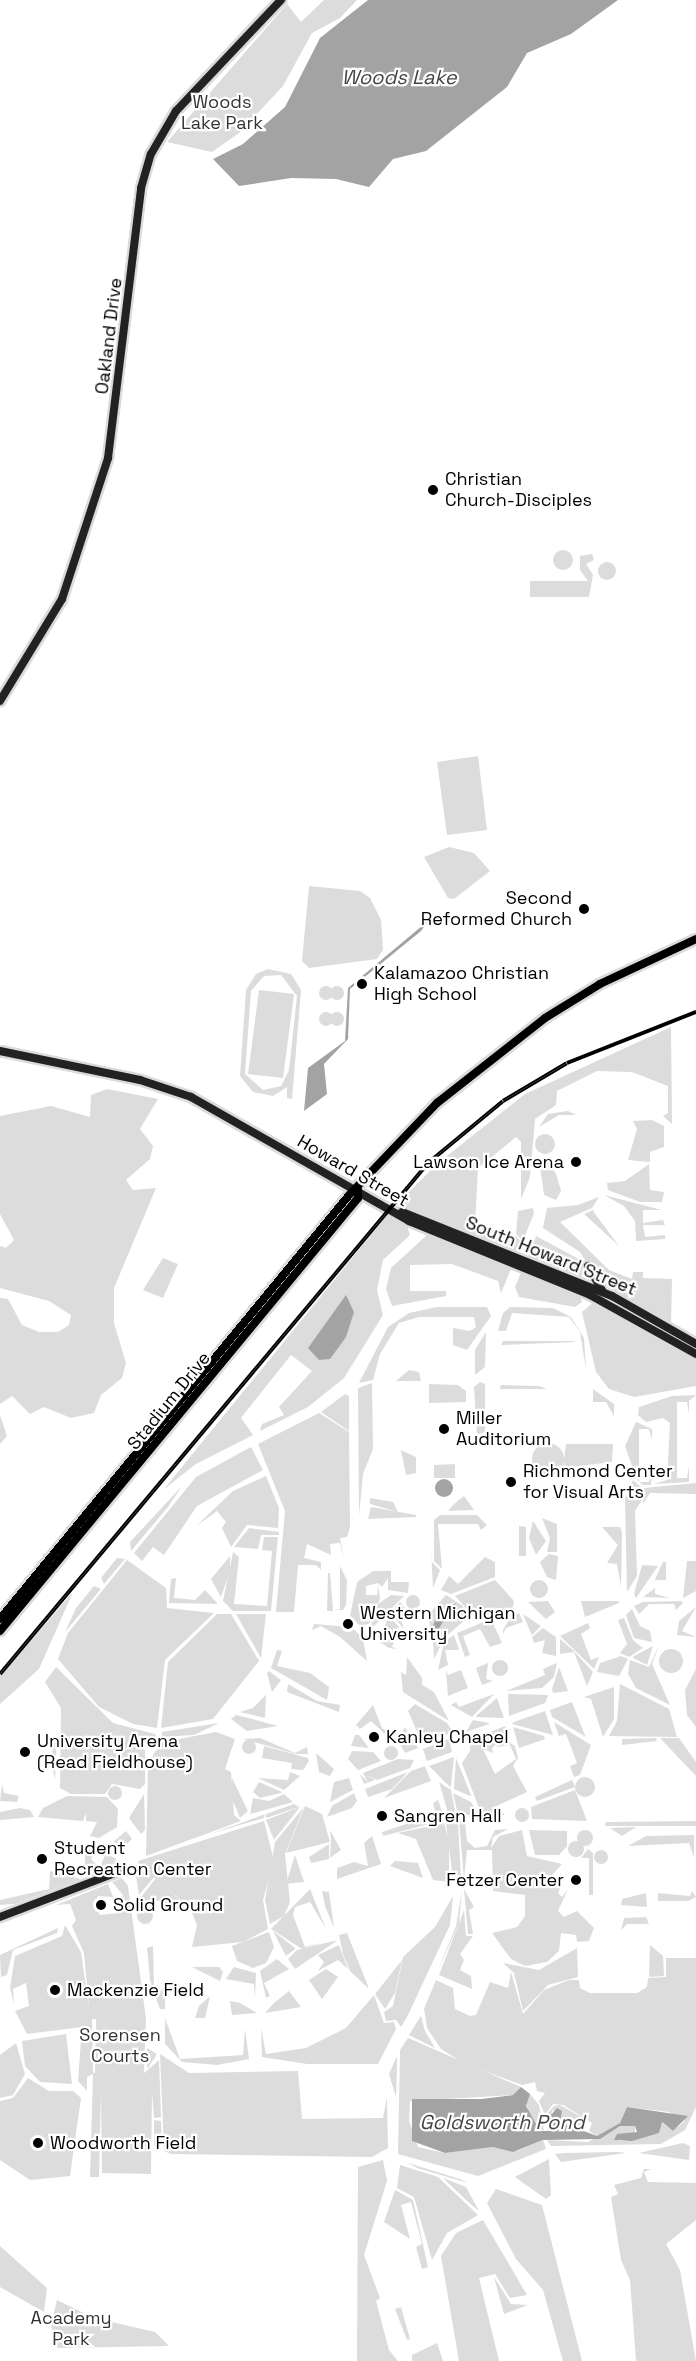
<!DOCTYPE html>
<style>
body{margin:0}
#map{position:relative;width:696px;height:2361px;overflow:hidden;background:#fff;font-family:"Space Grotesk",sans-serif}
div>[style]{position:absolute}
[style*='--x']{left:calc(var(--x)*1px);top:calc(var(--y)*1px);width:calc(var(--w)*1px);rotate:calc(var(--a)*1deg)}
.green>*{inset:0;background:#dcdcdc}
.round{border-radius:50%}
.water>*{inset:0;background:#a3a3a3}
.roads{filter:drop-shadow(2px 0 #dbdbdb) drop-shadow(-2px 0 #dbdbdb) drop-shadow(0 2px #dbdbdb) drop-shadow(0 -2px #dbdbdb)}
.secondary>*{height:8px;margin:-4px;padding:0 4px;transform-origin:4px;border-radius:4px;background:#222}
.primary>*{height:8px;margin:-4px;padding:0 4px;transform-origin:4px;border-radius:4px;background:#000}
.rail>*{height:4px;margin-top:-2px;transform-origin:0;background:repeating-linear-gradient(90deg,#fff 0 4.5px,#000 0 9px);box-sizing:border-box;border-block:2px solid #000}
.dots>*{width:16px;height:16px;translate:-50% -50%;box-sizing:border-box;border:3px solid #fff;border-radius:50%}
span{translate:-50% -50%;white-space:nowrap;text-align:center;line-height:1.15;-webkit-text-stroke:4.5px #fff;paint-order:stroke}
.park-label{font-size:18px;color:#333}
.street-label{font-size:18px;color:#000}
.poi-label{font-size:18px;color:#000}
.left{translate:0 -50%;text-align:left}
.right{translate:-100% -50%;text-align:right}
.water-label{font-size:20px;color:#444;font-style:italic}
</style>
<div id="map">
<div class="green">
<div style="clip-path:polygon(324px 0,357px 0,340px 18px,312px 33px,283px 86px,239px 133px,212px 152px,167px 142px,287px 4px,301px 22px)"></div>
<div class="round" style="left:546px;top:493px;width:16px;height:16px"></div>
<div class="round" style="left:553px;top:550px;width:20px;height:20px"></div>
<div style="clip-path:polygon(592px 554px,594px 560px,586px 564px,593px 575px,589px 597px,530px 597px,530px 581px,588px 581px,580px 570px,580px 556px)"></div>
<div class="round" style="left:598px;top:562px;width:18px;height:18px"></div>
<div style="clip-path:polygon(478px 756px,487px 830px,447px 835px,437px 762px)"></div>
<div style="clip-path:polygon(449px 847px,474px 853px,490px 871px,454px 899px,448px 898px,424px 857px)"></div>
<div style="clip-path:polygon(309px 886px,360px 891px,370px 898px,381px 920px,383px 950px,377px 959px,309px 968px,302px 961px)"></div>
<div style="clip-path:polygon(evenodd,268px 969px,291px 974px,301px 990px,292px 1099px,287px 1098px,287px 1087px,273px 1096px,253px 1092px,240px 1076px,246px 990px,256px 974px,268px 969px,281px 975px,297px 996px,289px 1070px,281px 1086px,263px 1090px,245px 1074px,251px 991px,264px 976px,281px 975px)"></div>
<div class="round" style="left:330px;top:986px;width:14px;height:14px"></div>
<div class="round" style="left:319px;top:986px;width:14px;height:14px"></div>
<div style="clip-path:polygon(259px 990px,294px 994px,283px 1078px,248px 1074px)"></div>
<div class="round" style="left:319px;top:1012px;width:14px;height:14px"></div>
<div class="round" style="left:330px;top:1012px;width:14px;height:14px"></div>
<div style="clip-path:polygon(671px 1027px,672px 1124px,663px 1116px,668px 1113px,668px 1086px,632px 1072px,597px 1071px,557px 1091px,556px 1105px,535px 1119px,530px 1177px,521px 1199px,521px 1142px,516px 1137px,478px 1168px,475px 1225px,516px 1236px,522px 1243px,517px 1255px,397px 1204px,438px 1163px,525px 1094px)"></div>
<div style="clip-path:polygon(107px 1089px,158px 1099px,140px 1129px,153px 1146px,150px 1159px,126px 1180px,133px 1190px,156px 1188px,114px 1288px,114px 1323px,126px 1363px,122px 1378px,101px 1395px,94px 1413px,71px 1418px,44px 1407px,30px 1414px,12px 1396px,0 1404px,0 1298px,8px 1299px,22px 1325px,39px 1332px,58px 1332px,69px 1325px,71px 1315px,49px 1301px,0 1288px,0 1246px,6px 1248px,14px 1240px,0 1214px,0 1116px,51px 1106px,90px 1117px,91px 1095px)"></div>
<div style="clip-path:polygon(568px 1111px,576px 1115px,559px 1115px,539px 1127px,548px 1114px)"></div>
<div style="clip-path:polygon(652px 1120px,664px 1126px,664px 1147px,650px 1152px,650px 1162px,628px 1160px,637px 1129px,633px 1121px)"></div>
<div class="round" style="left:535px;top:1134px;width:20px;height:20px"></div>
<div style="clip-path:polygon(539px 1159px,547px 1159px,556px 1174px,561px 1191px,556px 1200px,544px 1195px)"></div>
<div style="clip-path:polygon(649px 1164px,650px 1190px,664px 1192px,662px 1202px,640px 1202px,608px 1190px,607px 1183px,625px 1181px)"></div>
<div style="clip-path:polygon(604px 1195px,662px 1210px,643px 1210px,643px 1223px,663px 1220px,665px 1225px,643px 1225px,645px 1237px,665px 1235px,665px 1239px,636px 1241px,635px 1221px,624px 1206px)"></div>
<div style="clip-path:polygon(599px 1197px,592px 1208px,560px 1222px,609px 1270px,632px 1279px,633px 1272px,643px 1272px,643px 1278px,672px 1279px,671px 1325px,630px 1302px,633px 1280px,627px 1301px,602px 1287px,580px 1252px,543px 1228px,547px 1208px,578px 1205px)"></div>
<div style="clip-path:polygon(533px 1208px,534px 1213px,523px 1241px,516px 1234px,518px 1211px)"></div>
<div style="clip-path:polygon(595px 1209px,593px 1211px,619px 1246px,584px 1214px)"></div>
<div style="clip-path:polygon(388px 1214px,407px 1225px,410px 1235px,383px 1260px,377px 1290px,383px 1315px,344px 1378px,308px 1407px,260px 1431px,262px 1424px,284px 1415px,279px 1407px,312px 1371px,291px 1355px,241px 1418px,253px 1435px,196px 1464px,164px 1489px)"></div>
<div style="clip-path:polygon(427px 1235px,511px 1269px,501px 1293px,498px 1281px,452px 1264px,410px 1265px,410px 1291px,446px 1291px,446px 1296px,392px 1306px,386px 1289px,391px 1268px)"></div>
<div style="clip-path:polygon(536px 1236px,577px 1258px,585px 1269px,581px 1278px,527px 1259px)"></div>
<div style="clip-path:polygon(163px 1258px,178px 1264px,163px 1298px,143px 1290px)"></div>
<div style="clip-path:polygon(521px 1273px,580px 1296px,582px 1302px,575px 1307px,519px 1297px,515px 1287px)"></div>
<div style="clip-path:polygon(595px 1301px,696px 1360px,696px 1386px,634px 1397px,609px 1389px,596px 1372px,582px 1312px)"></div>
<div style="clip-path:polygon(437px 1307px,487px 1307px,491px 1316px,467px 1350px,453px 1345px,453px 1328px,470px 1331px,476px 1327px,474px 1317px,419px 1317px,399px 1323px,380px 1354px,373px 1380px,359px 1383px,388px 1327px,409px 1313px)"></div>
<div style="clip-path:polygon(510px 1307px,553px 1308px,571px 1317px,584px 1338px,586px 1370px,580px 1332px,569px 1317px,512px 1313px,506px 1331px,498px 1331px,503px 1313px)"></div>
<div style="clip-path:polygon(486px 1332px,485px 1367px,475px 1375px,475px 1350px)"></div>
<div style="clip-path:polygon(503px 1341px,573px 1341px,576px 1342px,501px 1345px)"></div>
<div style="clip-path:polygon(409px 1370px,419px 1372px,421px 1381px,396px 1381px)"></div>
<div style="clip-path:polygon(480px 1382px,485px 1384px,485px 1432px,477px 1435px,474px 1387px)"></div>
<div style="clip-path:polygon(372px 1383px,373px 1449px,363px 1474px,359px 1516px,358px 1388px)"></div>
<div style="clip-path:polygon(429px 1384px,458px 1385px,466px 1391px,466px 1402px,429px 1403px)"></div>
<div style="clip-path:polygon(501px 1385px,539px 1386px,547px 1389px,500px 1389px)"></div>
<div style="clip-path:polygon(557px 1389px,593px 1389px,614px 1404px,614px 1416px,606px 1402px,593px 1402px,593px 1389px)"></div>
<div style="clip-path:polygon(345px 1394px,349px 1396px,349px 1431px,321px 1412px)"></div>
<div style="clip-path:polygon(696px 1395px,689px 1401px,689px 1414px,687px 1402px,677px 1402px,677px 1478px,687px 1478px,689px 1466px,689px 1482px,654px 1484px,667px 1480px,670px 1423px,663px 1418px,646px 1422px,638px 1415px,639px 1407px,672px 1396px)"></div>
<div style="clip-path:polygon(319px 1413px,349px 1432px,350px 1527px,347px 1537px,340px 1538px,344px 1560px,340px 1543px,330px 1544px,331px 1555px,307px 1544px,304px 1558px,321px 1562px,321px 1570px,316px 1565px,298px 1565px,294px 1612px,276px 1612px,285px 1511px,258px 1444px)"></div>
<div style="clip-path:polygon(0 1415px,7px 1436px,0 1444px)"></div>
<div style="clip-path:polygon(636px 1422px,652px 1429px,652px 1440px,649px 1429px,639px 1429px,639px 1482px,649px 1482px,652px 1471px,651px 1485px,643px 1485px,637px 1480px,625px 1446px)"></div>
<div class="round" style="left:532px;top:1443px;width:32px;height:32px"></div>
<div style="clip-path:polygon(566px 1444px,613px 1444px,612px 1462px,563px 1468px)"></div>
<div style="clip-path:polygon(251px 1447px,263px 1470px,197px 1506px,164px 1555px,153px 1547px,142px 1561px,134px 1553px,196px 1477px)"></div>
<div style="clip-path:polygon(401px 1450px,416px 1457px,416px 1473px,406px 1475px)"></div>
<div style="clip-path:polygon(455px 1464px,455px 1478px,434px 1478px,434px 1465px)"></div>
<div style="clip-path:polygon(266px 1476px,279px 1508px,278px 1528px,247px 1525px,231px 1547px,222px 1528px,226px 1522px,217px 1511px,196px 1526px,233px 1491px)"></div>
<div style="clip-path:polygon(633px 1480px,642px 1488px,642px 1500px,635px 1511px,637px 1576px,627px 1592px,625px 1499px)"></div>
<div style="clip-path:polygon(696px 1483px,696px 1494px,650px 1493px,643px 1504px,644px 1488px)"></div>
<div style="clip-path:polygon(182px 1486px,168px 1507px,131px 1551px,130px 1542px)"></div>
<div style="clip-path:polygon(464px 1496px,474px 1510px,448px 1511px,453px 1505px)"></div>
<div style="clip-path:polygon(370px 1498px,393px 1502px,398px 1512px,370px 1504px)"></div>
<div style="clip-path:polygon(371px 1507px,416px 1515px,416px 1517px,368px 1519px)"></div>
<div style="clip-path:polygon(477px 1515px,487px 1525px,481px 1530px,478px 1524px,438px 1524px,442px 1569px,434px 1561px,434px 1520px,440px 1515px)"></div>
<div style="clip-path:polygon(542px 1518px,557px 1524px,557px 1552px,547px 1552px,550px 1538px)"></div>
<div style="clip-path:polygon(533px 1521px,546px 1541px,536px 1555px,529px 1538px)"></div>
<div style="clip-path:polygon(519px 1526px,526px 1527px,526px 1556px,519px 1556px)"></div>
<div style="clip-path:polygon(602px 1527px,620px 1527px,622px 1533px,621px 1587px,617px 1564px,607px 1563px,618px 1545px)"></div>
<div style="clip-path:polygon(249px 1528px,279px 1532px,279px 1535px,261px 1535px,258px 1549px,234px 1547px)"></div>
<div style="clip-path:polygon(264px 1537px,278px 1537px,271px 1611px,233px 1611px,223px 1601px,233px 1552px,239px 1557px,234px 1604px,267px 1606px,272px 1551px,262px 1550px)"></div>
<div style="clip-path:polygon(431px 1548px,432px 1562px,440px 1570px,433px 1588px)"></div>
<div style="clip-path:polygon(549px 1554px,558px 1556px,556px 1580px,547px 1577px,540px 1562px)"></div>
<div style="clip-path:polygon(230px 1556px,230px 1571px,221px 1597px,211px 1579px)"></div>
<div style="clip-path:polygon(485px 1557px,495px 1562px,495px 1577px,451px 1594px,441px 1590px,449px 1576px,458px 1584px)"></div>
<div style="clip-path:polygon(117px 1558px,125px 1559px,104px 1584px,101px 1578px)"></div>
<div style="clip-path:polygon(127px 1560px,166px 1588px,167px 1608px,214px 1613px,165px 1660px,157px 1728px,133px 1724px,99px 1707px,58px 1659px,68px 1633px)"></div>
<div style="clip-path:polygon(673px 1561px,666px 1562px,666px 1580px,655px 1580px,652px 1586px,663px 1562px)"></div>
<div style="clip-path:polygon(687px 1561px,696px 1561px,696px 1591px,683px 1598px)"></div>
<div style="clip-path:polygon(642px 1565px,658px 1566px,636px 1598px,634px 1594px)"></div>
<div style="clip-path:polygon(340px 1566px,347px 1580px,346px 1605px,343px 1610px,335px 1610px,340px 1609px)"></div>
<div style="clip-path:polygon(373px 1571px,391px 1571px,391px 1582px,409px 1582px,408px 1593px,388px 1590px,388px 1578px,382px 1587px,378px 1583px,366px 1586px,366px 1595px,377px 1595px,378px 1585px,380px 1599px,370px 1623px,361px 1627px,350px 1616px,357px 1582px)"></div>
<div style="clip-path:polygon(328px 1573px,330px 1573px,333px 1611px,327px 1611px)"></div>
<div style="clip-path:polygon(176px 1578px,174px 1598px,195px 1600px,205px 1590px,218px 1604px,169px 1603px,171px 1579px)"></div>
<div class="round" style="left:530px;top:1580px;width:18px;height:18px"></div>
<div style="clip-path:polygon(495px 1580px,514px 1601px,513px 1607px,500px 1613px,474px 1617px,455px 1596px)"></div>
<div style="clip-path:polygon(94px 1586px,101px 1589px,65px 1632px,76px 1608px)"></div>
<div style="clip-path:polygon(655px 1588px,655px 1594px,670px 1598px,643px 1597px)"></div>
<div style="clip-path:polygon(73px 1592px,39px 1669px,0 1704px,0 1676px)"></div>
<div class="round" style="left:406px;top:1595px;width:14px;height:14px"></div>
<div style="clip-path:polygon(391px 1595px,404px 1596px,369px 1631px,378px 1604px)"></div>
<div style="clip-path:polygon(446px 1595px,463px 1606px,465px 1620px,445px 1637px,434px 1659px,433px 1637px,444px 1620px,462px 1620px,454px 1602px,430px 1630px,429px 1614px)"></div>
<div style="clip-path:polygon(548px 1601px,555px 1612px,546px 1619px,528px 1602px)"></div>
<div style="clip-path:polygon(581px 1601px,619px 1601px,619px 1603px,585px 1617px)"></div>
<div style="clip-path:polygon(400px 1602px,408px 1612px,401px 1620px,404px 1629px,390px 1613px)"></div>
<div style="clip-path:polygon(643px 1602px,681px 1601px,683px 1603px,676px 1610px,674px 1604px,649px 1604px,639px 1614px,634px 1606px)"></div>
<div style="clip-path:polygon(696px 1607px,682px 1631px,696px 1637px,677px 1635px,679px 1621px)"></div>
<div style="clip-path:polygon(632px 1609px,640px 1626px,650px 1631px,652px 1642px,634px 1638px,626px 1615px)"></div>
<div style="clip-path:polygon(519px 1613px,523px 1622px,506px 1628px,503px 1634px,503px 1630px,509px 1620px)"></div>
<div style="clip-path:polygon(217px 1614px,231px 1614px,259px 1661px,213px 1719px,161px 1728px,168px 1662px)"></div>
<div style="clip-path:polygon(236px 1614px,266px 1614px,261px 1658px)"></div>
<div style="clip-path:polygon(523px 1614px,541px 1626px,532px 1635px,530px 1631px)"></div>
<div style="clip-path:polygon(389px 1616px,399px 1627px,392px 1647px,398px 1649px,389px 1648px,378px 1641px)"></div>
<div style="clip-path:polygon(624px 1618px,633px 1640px,643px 1648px,629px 1657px,620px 1653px,627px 1644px,618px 1620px)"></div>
<div style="clip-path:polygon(491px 1619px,502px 1643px,490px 1647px,480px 1629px,463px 1636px,470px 1655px,465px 1657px,457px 1633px)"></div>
<div style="clip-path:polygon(588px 1623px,590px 1628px,581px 1634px,591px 1660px,599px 1657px,594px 1669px,560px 1636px)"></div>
<div style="clip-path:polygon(314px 1624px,352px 1627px,363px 1639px,367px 1661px,340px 1637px,321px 1626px,312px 1630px)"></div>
<div style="clip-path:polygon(543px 1628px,556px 1637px,556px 1656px,542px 1653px,545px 1640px,534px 1643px,532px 1637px)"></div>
<div style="clip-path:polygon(454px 1635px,459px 1650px,445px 1650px,448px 1665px,438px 1670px,444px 1642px)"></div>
<div style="clip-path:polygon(560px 1639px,573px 1650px,593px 1672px,587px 1686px,574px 1652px,560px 1654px)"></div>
<div style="clip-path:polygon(660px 1643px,652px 1664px,670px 1705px,636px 1688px,628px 1674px,630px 1660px,649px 1667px)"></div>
<div style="clip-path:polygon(653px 1646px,647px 1665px,633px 1658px,634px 1656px)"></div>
<div class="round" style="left:659px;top:1649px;width:24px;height:24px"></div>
<div style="clip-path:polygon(277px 1650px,282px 1651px,277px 1666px,310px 1673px,329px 1687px,327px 1700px,271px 1668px)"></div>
<div style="clip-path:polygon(621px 1656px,628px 1659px,619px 1676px,597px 1672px,600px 1663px)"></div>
<div style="clip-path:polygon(407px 1657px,422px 1678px,422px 1685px,406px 1676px)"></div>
<div class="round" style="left:492px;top:1660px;width:16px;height:16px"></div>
<div style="clip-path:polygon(488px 1663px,486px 1679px,493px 1681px,482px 1685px,476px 1668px)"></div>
<div style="clip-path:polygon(557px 1663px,554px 1677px,542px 1688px,506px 1691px,545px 1675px,543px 1669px)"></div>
<div style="clip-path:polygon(56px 1667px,113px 1723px,155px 1734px,158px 1739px,145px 1744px,145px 1784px,140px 1789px,112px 1784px,105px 1794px,71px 1794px,60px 1788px,61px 1708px,45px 1682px)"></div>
<div style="clip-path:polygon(559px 1667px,568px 1691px,553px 1693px,552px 1689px)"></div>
<div style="clip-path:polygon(696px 1669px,696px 1727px,687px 1715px,685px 1690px)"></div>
<div style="clip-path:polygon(446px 1670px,448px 1675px,461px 1670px,468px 1688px,448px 1696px)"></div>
<div style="clip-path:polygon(269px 1671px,281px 1680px,272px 1692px,267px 1673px)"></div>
<div style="clip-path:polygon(401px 1672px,434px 1692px,449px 1721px,403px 1692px)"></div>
<div style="clip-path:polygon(288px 1684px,317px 1701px,340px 1705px,339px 1712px,287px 1692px)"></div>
<div style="clip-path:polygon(620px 1684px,669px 1709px,677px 1737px,609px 1736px,617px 1721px)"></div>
<div style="clip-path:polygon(614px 1687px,614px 1719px,603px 1737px,591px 1699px,584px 1697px)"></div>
<div style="clip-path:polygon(494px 1694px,472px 1717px,451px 1705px,456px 1702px,459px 1707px)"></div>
<div style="clip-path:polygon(508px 1694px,547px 1695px,548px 1696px,545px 1703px,509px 1716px)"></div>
<div style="clip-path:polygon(266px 1695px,265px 1718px,240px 1712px,253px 1708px)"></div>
<div style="clip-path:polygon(497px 1698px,504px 1718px,476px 1717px,476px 1716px)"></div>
<div style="clip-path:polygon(572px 1702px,584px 1733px,586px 1737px,552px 1717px,550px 1710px)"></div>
<div style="clip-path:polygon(415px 1704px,447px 1723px,453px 1732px,422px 1743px,408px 1711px)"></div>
<div style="clip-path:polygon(373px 1705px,382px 1728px,391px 1734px,388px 1737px,371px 1721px,360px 1729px,356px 1725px)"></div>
<div style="clip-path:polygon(545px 1711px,553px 1735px,512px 1724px,514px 1722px)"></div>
<div style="clip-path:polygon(236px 1715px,249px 1718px,278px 1726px,247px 1731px,231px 1719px)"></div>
<div style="clip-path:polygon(473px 1720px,489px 1723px,489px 1724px,466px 1732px)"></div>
<div style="clip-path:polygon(554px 1722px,591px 1745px,580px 1775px,574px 1777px,570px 1766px,577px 1763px,566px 1734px,559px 1736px)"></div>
<div style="clip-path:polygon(219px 1723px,194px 1735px,162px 1737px,162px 1732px)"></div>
<div style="clip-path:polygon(505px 1726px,510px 1734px,505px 1738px,485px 1734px)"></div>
<div style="clip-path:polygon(405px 1727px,418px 1748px,405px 1753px,398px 1740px)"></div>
<div style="clip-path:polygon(513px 1727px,544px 1736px,545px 1739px,519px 1748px)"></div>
<div style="clip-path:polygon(216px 1732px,235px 1739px,225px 1769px,231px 1772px,234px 1815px,241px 1821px,146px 1856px,148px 1767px,154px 1753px,163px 1742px)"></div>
<div style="clip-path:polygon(355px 1735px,359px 1735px,369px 1748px,351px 1746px)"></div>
<div style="clip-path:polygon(52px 1736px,57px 1736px,55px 1780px,51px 1759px,55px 1738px)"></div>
<div style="clip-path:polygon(476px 1736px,501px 1740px,492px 1748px,493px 1753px,483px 1749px,495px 1774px,516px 1759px,510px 1745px,496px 1747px,506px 1740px,515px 1746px,518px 1758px,513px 1766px,527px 1792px,492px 1808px,505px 1814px,495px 1819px,482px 1816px,462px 1763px,470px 1751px,470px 1739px)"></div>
<div style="clip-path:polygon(260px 1738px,295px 1753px,307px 1747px,308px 1754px,296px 1754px,243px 1739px)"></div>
<div style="clip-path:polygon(660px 1738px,679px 1738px,696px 1762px,696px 1776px)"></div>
<div style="clip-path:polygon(449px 1739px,452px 1752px,427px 1761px,423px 1749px)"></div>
<div style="clip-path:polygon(622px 1739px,656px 1738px,657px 1741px,622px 1745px)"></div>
<div class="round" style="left:242px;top:1740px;width:14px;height:14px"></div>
<div class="round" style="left:384px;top:1746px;width:14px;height:14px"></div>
<div style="clip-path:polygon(264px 1746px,308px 1758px,309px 1761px,303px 1770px,291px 1769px,292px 1763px,262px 1758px)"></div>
<div style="clip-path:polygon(352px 1751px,373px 1752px,381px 1761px,358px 1770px,348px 1759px)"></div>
<div style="clip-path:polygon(316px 1753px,334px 1769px,330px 1776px,319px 1772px)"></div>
<div style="clip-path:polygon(454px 1757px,451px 1786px,450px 1787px,429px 1766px)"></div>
<div style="clip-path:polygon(456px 1758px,471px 1795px,470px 1796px,454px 1789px)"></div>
<div style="clip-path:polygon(398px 1759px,414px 1760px,410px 1768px,377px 1780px,366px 1775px,375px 1780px,364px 1784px,360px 1774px,368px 1782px,363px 1773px)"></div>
<div style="clip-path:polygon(425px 1766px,431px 1781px,384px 1798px,411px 1771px)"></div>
<div style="clip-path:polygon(290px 1772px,300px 1776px,284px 1790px,258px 1778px,288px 1780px)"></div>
<div style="clip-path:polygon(408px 1772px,392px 1789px,368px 1797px,365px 1789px)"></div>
<div class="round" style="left:575px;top:1777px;width:20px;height:20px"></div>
<div style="clip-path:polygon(232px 1778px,248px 1811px,240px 1818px,231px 1796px)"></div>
<div style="clip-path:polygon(349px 1778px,353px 1790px,330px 1802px,334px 1782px)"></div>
<div style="clip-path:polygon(572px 1780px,575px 1787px,537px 1801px,535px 1797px)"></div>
<div style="clip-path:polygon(259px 1782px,282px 1792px,281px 1793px,260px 1798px,253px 1792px)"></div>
<div style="clip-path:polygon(439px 1782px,451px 1790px,456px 1816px,449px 1816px)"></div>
<div style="clip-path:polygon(2px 1784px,4px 1793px,19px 1796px,17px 1802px,0 1801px)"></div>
<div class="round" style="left:108px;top:1786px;width:14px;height:14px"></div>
<div style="clip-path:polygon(575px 1790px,587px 1821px,532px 1819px,531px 1807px)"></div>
<div style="clip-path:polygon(354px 1793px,357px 1801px,352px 1808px,327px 1817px,332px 1806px)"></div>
<div style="clip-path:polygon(453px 1793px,471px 1802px,479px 1816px,458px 1814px)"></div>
<div style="clip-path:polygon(144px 1794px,145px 1830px,141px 1834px,129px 1818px)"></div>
<div style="clip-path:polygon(284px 1794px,293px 1802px,250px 1814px,253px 1798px,269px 1801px)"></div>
<div style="clip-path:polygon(67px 1796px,107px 1797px,118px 1809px,117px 1827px,99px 1838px,90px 1836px,97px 1822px,86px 1821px,86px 1813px,83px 1821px,38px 1817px,43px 1808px)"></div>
<div style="clip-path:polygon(438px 1800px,445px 1820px,383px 1836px,382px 1832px,436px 1814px,433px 1803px)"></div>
<div style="clip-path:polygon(294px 1804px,299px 1807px,266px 1818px,266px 1814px)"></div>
<div style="clip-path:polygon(305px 1806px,322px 1814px,330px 1842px,286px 1853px)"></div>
<div style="clip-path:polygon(300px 1807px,274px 1840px,266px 1820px)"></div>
<div style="clip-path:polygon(304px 1807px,285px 1854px,290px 1902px,284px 1916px,270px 1924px,265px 1900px,275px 1842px)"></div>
<div class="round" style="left:515px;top:1808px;width:14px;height:14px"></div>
<div style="clip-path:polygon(20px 1808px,30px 1810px,34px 1817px,0 1820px,0 1812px)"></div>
<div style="clip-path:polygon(265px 1814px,264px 1818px,210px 1834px,241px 1823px)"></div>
<div style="clip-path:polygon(264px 1821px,274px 1861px,263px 1900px,268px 1929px,243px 1942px,192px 1947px,197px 1925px,190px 1908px,141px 1866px,152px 1860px,139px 1866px,138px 1861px)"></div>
<div style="clip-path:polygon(459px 1821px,465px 1821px,467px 1841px,475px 1848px,487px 1846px,495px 1830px,508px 1829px,493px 1837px,491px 1848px,499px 1836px,522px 1830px,527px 1856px,562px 1864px,551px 1876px,562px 1884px,558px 1893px,562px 1897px,568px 1889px,558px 1911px,564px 1917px,577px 1911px,594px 1928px,589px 1941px,577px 1942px,576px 1935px,561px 1933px,559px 1951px,547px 1962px,525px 1966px,511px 1959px,492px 1933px,517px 1927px,525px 1916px,525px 1895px,493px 1891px,492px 1850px,467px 1850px,464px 1879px)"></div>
<div style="clip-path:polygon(696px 1821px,696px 1826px,605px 1826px,606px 1822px)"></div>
<div style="clip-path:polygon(458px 1822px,461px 1880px,453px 1880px,446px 1823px)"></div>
<div style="clip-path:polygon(444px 1823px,449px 1841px,449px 1882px,433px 1880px,416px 1839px,398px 1833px)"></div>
<div style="clip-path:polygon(636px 1827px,622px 1836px,610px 1828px,611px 1828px)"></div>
<div class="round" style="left:577px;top:1830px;width:16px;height:16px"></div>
<div style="clip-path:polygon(330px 1830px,341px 1850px,330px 1858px,331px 1840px)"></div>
<div style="clip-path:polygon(529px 1830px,567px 1831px,567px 1846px,559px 1855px,535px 1855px)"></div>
<div style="clip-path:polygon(126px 1831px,132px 1839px,117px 1854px,114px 1841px)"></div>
<div style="clip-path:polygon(694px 1835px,694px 1857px,689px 1843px,628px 1846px,646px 1836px)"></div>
<div style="clip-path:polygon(372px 1836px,381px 1864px,337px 1879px,337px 1868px,354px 1862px,368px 1866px,364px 1843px)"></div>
<div class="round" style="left:568px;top:1841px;width:16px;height:16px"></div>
<div style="clip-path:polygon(85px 1844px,98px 1846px,91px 1859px,96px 1864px,83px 1878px,76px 1871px,85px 1871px)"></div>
<div style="clip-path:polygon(329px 1844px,329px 1859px,311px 1863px,309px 1857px)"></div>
<div style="clip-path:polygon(588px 1849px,593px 1853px,593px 1895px,589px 1895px,589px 1858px,581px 1858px)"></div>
<div class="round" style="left:594px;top:1850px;width:14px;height:14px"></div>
<div style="clip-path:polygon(106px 1853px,116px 1859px,115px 1866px,98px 1872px)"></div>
<div style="clip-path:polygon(295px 1855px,304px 1882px,286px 1884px,288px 1891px,286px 1884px)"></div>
<div style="clip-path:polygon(395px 1861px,418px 1863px,423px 1878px,390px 1866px)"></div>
<div style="clip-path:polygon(50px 1871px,81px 1879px,15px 1904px,0 1905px,0 1900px,49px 1889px)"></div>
<div style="clip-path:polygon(142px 1871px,155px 1876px,139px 1895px,136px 1876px)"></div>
<div style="clip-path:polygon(evenodd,122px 1878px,128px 1886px,146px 2019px,144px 2073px,159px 2060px,161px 2117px,154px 2118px,152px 2092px,151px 2174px,102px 2173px,101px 2091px,99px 2177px,90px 2177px,93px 2074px,87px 2077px,87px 2091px,78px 2081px,82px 2027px,27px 2034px,15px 2011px,29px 2006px,26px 1983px,13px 1989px,14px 2004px,10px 1988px,15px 1956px,62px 1936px,65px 1925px,81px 1952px,89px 2008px,84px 1953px,72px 1926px,76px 1920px,70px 1904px,56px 1905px,108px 1884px,113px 1897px,98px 1896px,95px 1904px,100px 1915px,119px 1913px,123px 1895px,112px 1882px,122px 1878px,92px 2019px,96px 2019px,95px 2073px,93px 2073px,92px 2019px)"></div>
<div style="clip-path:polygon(156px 1878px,182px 1902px,177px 1913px,166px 1911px,165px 1901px,138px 1901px)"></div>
<div style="clip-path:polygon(310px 1889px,326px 1929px,310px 1902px,295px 1907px,293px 1915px,305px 1947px,325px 1942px,302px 1949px,271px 1929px)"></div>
<div style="clip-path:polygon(464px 1889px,474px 1907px,469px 1910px,473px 1934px,468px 1934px)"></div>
<div style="clip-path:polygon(462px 1890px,459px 1923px,437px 1973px,456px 1926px)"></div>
<div style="clip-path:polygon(322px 1891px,329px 1892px,334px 1928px,325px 1906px)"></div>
<div style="clip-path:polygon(692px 1891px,696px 1897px,688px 1901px,658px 1901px,658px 1893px,690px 1896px)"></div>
<div style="clip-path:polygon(646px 1893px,647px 1907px,621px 1905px,622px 1899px)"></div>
<div style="clip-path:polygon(453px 1896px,450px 1925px,408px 2015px,401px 2027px,396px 2020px,386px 2021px,384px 2012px,393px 2006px,403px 1957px,435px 1927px)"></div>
<div class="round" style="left:137px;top:1908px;width:16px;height:16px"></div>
<div style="clip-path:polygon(464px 1910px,466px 1936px,473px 1936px,460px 1954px,464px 1960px,460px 1970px,471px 1976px,472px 1989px,439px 1975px)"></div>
<div style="clip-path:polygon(624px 1918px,646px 1917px,649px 1924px,627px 1924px,621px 1930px)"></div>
<div style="clip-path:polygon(58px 1928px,57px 1933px,13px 1950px,7px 1975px,1px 1977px,0 1955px)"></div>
<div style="clip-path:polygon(273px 1931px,295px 1948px,295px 1949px,286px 1956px)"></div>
<div style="clip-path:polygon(269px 1932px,274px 1947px,266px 1963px,253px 1968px,237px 1961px,232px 1946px)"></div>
<div style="clip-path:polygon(347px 1933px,368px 1986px,368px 1988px,350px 1971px,343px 1954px,339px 1935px)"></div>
<div style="clip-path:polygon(338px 1940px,295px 1969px,288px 1959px,297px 1950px)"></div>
<div style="clip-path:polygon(339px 1945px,348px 1969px,338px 1960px,318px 1971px,324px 1962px,318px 1955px)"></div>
<div style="clip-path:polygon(650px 1945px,663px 1956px,664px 1976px,649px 1977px)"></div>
<div style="clip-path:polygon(153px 1946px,154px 1985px,160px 1986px,152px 1986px,150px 1980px,147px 1948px)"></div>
<div style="clip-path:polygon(577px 1948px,578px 1977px,548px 1985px,523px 2011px,514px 1973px,503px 1963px,539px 1970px)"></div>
<div style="clip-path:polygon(666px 1958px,696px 1958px,696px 2107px,685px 2130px,661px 2144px,551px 2146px,547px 2140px,588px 2142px,620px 2126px,635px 2126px,635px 2134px,617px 2141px,628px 2141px,655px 2132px,661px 2122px,673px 2131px,685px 2121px,669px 2112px,627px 2107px,620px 2123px,597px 2136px,589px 2131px,592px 2123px,563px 2105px,553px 2104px,545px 2115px,539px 2101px,545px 2093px,537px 2091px,535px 2082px,522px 2085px,465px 2064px,441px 2049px,427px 2028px,424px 2009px,436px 1980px,453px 1988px,455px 2009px,470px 2016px,476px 2015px,490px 1982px,508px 1988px,511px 1972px,523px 2014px,544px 1990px,569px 1980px,579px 1980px,580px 1988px,590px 1993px,637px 1993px,647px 1987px,648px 1978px,666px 1977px)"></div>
<div style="clip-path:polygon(277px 1959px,289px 1969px,264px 1983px,270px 1996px,266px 1998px,260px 1971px)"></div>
<div style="clip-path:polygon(402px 1960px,395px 1993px,385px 2009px,375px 1994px)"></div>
<div style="clip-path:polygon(192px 1967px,219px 1967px,223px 1972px,220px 1981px)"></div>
<div style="clip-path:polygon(234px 1967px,256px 1973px,255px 1999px,254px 1984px,226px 1979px)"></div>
<div style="clip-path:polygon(326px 1969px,338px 1977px,322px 1999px,309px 1980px)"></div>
<div style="clip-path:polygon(165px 1985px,165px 2009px,160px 2009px,156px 1998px)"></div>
<div style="clip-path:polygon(289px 1991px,301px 2007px,265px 2013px,274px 2003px)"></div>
<div style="clip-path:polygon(374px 1995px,384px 2023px,394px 2022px,396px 2029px,378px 2064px,307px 2064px,262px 2057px,261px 2028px,266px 2054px,306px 2048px,346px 2028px)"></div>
<div style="clip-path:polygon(210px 1996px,205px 2018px,195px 2018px,199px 2006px)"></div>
<div style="clip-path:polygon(230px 2001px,240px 2003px,257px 2013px,232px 2015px)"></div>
<div style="clip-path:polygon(421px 2016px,425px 2031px,435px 2048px,409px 2035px)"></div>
<div style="clip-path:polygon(165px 2018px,180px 2059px,243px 2055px,245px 2029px,249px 2059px,217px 2065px,182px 2062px,165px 2044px)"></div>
<div style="clip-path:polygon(66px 2034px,72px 2084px,40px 2082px,25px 2066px,22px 2041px)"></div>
<div style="clip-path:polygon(408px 2038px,521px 2087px,513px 2095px,410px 2101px,409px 2121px,418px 2147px,445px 2153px,494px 2147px,517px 2151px,543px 2140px,546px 2149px,478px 2176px,398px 2154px,400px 2050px)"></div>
<div style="clip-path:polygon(16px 2043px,25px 2074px,13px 2095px,0 2098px,0 2055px)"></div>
<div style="clip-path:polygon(147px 2048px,157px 2054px,148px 2068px,147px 2067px)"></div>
<div style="clip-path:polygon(160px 2054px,189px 2073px,298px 2071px,302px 2119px,383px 2118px,387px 2097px,388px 2148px,372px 2157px,171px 2154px,164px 2151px)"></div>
<div style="clip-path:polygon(397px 2056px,397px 2070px,396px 2097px,389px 2074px)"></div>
<div style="clip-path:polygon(28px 2078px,49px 2091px,73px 2091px,81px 2098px,70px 2176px,30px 2180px,0 2160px,0 2101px,13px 2098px)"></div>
<div style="clip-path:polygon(530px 2094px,539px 2105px,544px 2131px,530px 2122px,526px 2101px)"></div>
<div style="clip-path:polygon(560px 2105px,583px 2118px,586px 2128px,560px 2122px,553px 2109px,548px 2132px,545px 2116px,554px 2106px)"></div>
<div style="clip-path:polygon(154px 2120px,161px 2121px,162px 2145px,154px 2145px)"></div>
<div style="clip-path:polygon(683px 2143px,690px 2146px,689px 2160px,639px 2153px)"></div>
<div style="clip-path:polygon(565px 2153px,618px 2152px,626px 2153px,561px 2162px,555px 2154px)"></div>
<div style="clip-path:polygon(549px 2159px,551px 2195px,546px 2199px,515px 2177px)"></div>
<div style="clip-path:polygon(383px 2160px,387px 2181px,364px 2255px,380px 2298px,376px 2301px,389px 2350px,398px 2361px,357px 2361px,358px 2167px)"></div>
<div style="clip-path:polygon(408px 2163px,460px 2179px,468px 2183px,417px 2168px)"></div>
<div style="clip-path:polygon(400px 2165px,438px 2177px,478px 2215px,447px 2233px,432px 2260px,414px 2197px,397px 2188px)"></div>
<div style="clip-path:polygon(644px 2169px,651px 2169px,644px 2172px,648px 2182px,696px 2183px,696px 2220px,666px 2244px,680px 2270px,696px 2361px,636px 2361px,630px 2280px,621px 2260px,611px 2197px,618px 2194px,614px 2185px,641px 2178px)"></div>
<div style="clip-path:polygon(443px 2178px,466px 2187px,479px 2211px,467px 2201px)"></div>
<div style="clip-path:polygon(496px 2189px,542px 2205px,582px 2361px,563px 2361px,543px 2290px,516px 2259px,487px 2203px)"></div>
<div style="clip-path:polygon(395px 2190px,413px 2200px,428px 2267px,422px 2269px,416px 2247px,422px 2244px,411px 2202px,401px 2205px,410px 2239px,384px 2222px)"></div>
<div style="clip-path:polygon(483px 2220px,527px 2295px,510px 2298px,495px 2274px,479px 2278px,499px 2361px,459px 2361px,441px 2256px,456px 2233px)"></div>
<div style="clip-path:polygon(0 2246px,47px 2288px,44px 2312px,0 2287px)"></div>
<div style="clip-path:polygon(494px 2277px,511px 2304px,528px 2305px,504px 2314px)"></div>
<div style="clip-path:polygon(57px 2300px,94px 2318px,155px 2332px,169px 2346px,57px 2348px,51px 2325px)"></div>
<div style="clip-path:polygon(401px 2307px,410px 2339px,407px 2340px,395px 2309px)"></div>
<div style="clip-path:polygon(437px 2343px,443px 2361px,412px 2361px,412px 2355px)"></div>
</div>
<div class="water">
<div style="clip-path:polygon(368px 0,618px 0,571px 34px,527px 53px,507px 87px,426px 151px,393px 159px,369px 187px,336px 179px,291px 178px,239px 186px,213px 159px,243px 144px,285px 107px,320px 38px)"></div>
<div style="clip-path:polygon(429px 920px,421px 931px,350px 989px,348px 1039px,324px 1064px,327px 1094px,304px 1111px,308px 1068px,345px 1041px,348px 988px)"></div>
<div style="clip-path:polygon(346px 1295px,354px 1312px,346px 1337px,330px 1359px,319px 1360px,308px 1348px)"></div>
<div class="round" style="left:435px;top:1479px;width:18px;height:18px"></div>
<div style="clip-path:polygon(455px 1603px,462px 1620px,444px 1620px,435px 1635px,431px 1631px,436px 1618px)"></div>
<div style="clip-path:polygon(521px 2087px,530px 2094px,526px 2106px,540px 2131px,551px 2131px,551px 2115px,557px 2108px,562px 2111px,560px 2122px,597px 2136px,620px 2123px,627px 2107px,688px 2116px,673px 2131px,662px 2122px,659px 2133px,632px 2141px,614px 2140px,617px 2134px,637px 2132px,635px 2126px,620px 2126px,600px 2139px,543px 2140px,513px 2152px,493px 2147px,445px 2153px,412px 2141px,412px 2099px,481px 2099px,513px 2095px)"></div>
</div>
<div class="roads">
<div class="secondary">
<div style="--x:0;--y:701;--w:119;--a:-58.7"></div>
<div style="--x:62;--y:599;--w:148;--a:-71.9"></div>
<div style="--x:108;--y:458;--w:272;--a:-83"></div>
<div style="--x:141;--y:188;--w:35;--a:-74"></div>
<div style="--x:151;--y:154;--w:50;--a:-59.8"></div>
<div style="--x:176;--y:111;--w:153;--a:-46.6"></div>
<div style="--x:0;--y:1051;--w:143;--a:11.7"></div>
<div style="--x:140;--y:1080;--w:54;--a:18.4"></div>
<div style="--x:191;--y:1097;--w:251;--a:29.6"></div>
<div style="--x:409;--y:1221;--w:196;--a:22.2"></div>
<div style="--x:590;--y:1295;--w:121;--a:29.1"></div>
<div style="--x:402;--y:1212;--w:226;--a:21.8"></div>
<div style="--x:612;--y:1296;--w:97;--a:29.7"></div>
<div style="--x:588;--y:1266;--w:28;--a:60"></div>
<div style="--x:0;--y:1917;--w:126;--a:-20.9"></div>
</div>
<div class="primary">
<div style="--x:0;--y:1619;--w:551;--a:-50.53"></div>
<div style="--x:350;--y:1194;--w:126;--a:-46.3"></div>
<div style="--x:437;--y:1103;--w:137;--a:-38.2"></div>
<div style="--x:545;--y:1018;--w:65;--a:-31.7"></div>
<div style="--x:600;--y:984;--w:106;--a:-25.1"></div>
<div style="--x:0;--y:1631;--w:562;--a:-50.42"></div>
<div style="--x:358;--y:1198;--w:8;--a:-90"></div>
</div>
</div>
<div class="rail">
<div style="--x:0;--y:1674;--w:667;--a:-50.05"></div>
<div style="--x:428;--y:1163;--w:97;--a:-39.6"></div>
<div style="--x:503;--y:1101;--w:74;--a:-30.7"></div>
<div style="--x:567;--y:1063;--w:139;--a:-21.6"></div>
</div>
<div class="dots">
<div style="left:433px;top:490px;background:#000"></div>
<div style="left:584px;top:909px;background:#000"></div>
<div style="left:362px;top:984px;background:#000"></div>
<div style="left:576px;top:1162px;background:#000"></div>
<div style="left:444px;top:1429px;background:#000"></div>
<div style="left:511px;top:1482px;background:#000"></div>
<div style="left:348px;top:1624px;background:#000"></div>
<div style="left:374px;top:1737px;background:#000"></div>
<div style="left:25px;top:1752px;background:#000"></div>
<div style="left:382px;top:1816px;background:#000"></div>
<div style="left:42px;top:1859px;background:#000"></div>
<div style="left:576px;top:1880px;background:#000"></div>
<div style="left:101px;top:1905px;background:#000"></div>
<div style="left:55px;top:1990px;background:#000"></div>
<div style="left:38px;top:2143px;background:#000"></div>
</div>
<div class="park-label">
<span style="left:222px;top:113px">Woods<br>Lake Park</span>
<span style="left:120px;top:2046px">Sorensen<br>Courts</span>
<span style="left:71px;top:2329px">Academy<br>Park</span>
</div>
<div class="street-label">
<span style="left:109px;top:336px;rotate:-83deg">Oakland Drive</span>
<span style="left:353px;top:1171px;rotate:30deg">Howard Street</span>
<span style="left:551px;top:1256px;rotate:22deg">South Howard Street</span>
<span style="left:169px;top:1401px;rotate:-51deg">Stadium Drive</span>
</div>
<div class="poi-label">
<span class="left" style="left:445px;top:490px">Christian<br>Church-Disciples</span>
<span class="right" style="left:572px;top:909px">Second<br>Reformed Church</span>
<span class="left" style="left:374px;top:984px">Kalamazoo Christian<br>High School</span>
<span class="right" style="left:564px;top:1162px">Lawson Ice Arena</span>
<span class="left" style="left:456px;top:1429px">Miller<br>Auditorium</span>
<span class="left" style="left:523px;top:1482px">Richmond Center<br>for Visual Arts</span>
<span class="left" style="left:360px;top:1624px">Western Michigan<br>University</span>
<span class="left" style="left:386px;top:1737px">Kanley Chapel</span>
<span class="left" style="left:37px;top:1752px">University Arena<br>(Read Fieldhouse)</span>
<span class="left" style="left:394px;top:1816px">Sangren Hall</span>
<span class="left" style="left:54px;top:1859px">Student<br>Recreation Center</span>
<span class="right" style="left:564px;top:1880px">Fetzer Center</span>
<span class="left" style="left:113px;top:1905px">Solid Ground</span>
<span class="left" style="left:67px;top:1990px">Mackenzie Field</span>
<span class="left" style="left:50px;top:2143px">Woodworth Field</span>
</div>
<div class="water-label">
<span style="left:399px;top:77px">Woods Lake</span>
<span style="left:502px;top:2122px">Goldsworth Pond</span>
</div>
</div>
